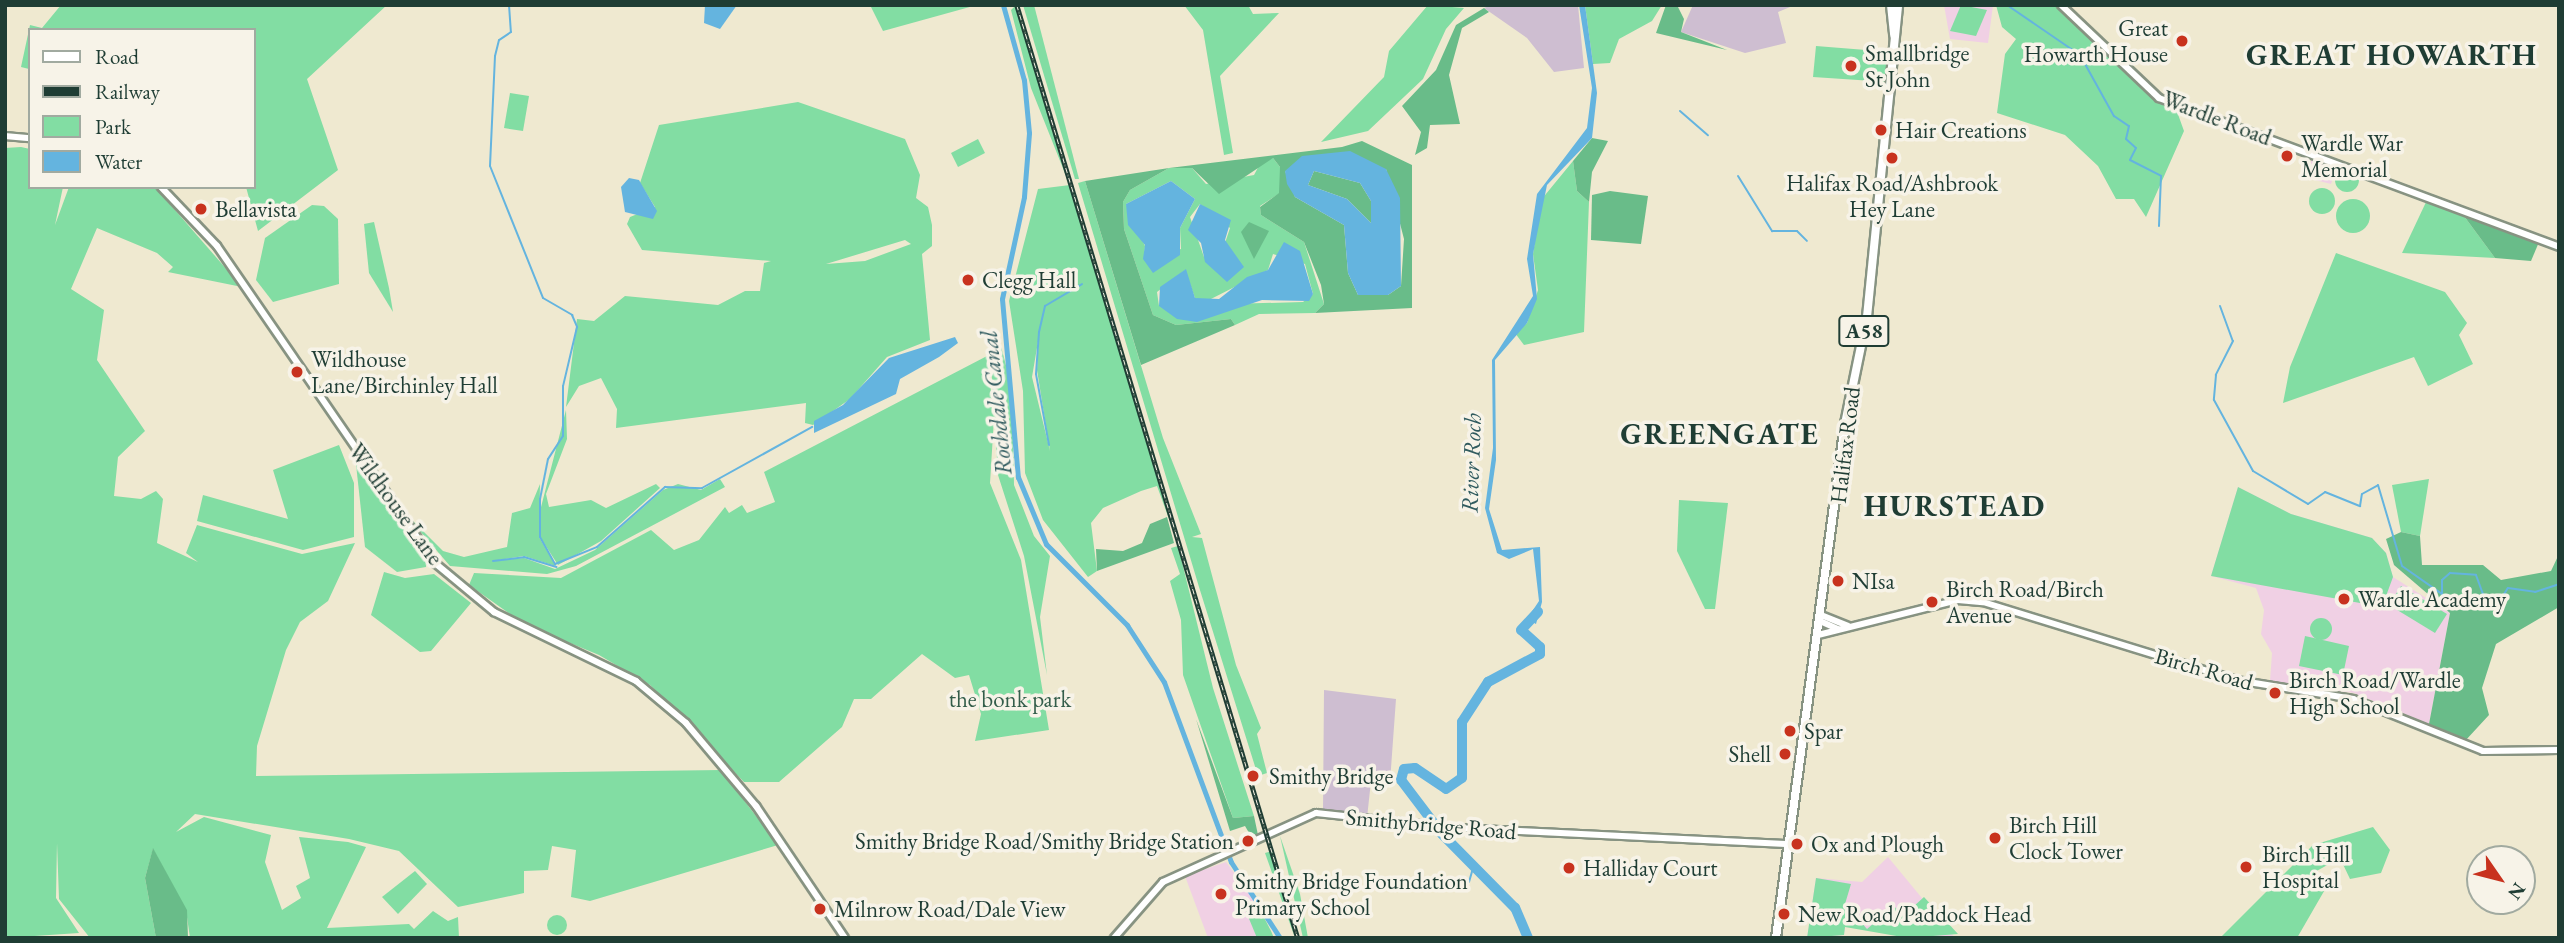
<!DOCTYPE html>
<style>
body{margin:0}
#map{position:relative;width:2564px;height:943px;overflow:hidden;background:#efe9d0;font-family:"EB Garamond",serif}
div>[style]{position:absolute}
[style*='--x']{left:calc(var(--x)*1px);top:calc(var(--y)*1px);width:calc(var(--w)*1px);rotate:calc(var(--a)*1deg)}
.built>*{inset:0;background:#f0d0e4}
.industrial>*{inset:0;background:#cebed1}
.green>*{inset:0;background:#82dda3}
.round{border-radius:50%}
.forest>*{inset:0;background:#69bc89}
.water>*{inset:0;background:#64b4df}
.stream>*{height:2px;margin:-1px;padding:0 1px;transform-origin:1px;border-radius:1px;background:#64b4df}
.canal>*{height:5px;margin:-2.5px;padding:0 2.5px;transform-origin:2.5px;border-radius:2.5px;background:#64b4df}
.river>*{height:10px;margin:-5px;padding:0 5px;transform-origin:5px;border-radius:5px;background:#64b4df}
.roads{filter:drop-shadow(2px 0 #879382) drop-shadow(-2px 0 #879382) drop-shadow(0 2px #879382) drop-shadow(0 -2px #879382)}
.secondary>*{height:6px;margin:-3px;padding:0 3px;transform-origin:3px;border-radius:3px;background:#fff}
.highway>*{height:8px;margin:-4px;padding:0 4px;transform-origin:4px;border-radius:4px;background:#fff}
.rail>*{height:4.5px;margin-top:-2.25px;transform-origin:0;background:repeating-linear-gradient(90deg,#f7f3e8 0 5px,#1f3d34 0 10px);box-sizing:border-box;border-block:2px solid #1f3d34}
.dots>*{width:19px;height:19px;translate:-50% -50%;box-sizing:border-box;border:4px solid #f7f3e8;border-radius:50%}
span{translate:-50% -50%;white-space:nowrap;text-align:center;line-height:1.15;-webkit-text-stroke:7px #f7f3e8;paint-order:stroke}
.shield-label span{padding:2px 5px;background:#f7f3e8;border:2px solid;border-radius:5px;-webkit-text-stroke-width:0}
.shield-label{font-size:21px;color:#1f3d34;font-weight:700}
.poi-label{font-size:23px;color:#1f3d34}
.right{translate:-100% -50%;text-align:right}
.left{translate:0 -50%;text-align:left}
.street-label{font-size:23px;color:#1f3d34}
.park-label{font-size:23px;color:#335d4a}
.water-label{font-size:24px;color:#305b5f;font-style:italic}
.district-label{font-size:30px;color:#1f3d34;font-weight:700;letter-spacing:2px}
.frame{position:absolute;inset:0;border:7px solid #1f3d34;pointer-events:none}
.legend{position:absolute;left:28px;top:28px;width:228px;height:161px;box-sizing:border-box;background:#f7f3e8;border:2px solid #a1aaa0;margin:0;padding:9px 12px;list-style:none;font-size:21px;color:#1f3d34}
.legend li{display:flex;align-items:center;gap:14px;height:35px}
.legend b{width:35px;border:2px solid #a1aaa0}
.north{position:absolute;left:2466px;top:845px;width:70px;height:70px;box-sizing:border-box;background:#f7f3e8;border:2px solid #a1aaa0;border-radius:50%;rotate:125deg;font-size:19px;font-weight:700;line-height:28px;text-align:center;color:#1f3d34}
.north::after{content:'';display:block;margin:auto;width:24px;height:32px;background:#c8321e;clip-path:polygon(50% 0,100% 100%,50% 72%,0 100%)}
</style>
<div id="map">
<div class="built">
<div style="clip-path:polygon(1944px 5px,1993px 5px,1988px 43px,1950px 39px)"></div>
<div style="clip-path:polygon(2311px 157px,2337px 166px,2331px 184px,2311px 179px)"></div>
<div style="clip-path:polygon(2238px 487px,2291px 514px,2372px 538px,2386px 553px,2393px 577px,2450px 613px,2429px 724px,2354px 693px,2270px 681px,2272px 653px,2261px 634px,2264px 610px,2256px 588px,2211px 576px)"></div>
<div style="clip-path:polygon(1888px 857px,1955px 938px,1845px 927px,1844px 935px,1807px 938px,1816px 878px,1862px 882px)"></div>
<div style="clip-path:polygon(1226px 862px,1256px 902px,1274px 938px,1208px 938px,1185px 876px)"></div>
</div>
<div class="industrial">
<div style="clip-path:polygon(1492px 5px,1578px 5px,1584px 68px,1554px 72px,1527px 38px,1484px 8px)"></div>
<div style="clip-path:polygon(1693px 5px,1795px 5px,1778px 12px,1786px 43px,1745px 53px,1681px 32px)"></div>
<div style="clip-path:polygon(1324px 690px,1396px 699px,1390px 782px,1371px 781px,1367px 818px,1323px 811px)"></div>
</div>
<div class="green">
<div style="clip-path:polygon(61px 5px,387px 5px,307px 79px,338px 170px,258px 231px,246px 187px,254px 187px,254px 30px,30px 30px,29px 69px,21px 67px,30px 25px,42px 28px)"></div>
<div style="clip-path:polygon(870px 5px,977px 5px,883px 31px)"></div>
<div style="clip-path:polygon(1016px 5px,1025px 36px,1068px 181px,1031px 88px,1011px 10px)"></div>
<div style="clip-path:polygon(1023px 5px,1034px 5px,1079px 179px,1075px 179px)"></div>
<div style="clip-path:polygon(1184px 5px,1248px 5px,1253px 14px,1279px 13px,1220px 76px,1233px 153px,1224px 155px,1203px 30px)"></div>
<div style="clip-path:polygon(1428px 5px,1464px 8px,1446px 29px,1423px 79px,1368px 131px,1321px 142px,1384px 77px,1389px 51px)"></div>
<div style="clip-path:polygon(1585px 5px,1662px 5px,1652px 21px,1619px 39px,1610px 63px,1593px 64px)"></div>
<div style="clip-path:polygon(1961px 5px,1987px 10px,1976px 36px,1950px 31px)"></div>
<div style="clip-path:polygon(1996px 5px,2058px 5px,2149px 93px,2175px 106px,2184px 131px,2146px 217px,2134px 199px,2116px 199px,2098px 166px,2065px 135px,1997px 113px,2005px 54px,2016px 39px,2002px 27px)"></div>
<div style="clip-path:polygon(1816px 46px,1891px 52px,1888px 82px,1813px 77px)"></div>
<div style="clip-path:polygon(510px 93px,529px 96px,523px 131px,504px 128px)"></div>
<div style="clip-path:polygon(evenodd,798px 102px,905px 139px,920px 175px,916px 198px,928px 207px,932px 225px,932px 246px,922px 254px,930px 340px,887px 357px,850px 399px,813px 425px,805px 423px,806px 403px,616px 428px,617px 409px,601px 378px,579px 386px,566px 407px,577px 319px,594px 321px,625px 296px,718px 305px,745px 291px,760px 291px,764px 263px,771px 261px,642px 250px,627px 224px,630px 217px,655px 207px,640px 183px,659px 125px,798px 102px,905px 240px,911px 244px,865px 261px,826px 264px,905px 240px)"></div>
<div style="clip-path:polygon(978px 139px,985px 153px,958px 167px,951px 153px)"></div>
<div style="clip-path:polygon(21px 147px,30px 149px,30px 187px,63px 187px,55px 225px,69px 187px,155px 187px,242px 287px,168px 272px,173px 267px,157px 253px,97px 228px,71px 289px,104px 310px,97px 360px,145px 431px,118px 457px,114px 496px,141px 499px,156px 491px,163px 499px,157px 543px,198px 562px,186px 553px,197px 525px,302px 554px,355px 543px,328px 601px,300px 622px,286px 650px,257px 746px,256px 776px,721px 770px,778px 845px,590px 901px,571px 897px,576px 850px,552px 846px,548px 870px,524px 871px,524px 893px,458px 907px,399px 851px,349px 839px,195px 814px,176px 832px,204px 817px,271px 835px,265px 862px,282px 910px,301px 898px,296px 886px,310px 878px,299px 837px,348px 842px,366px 847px,327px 928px,409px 924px,414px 929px,433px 911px,448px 921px,458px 917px,459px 938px,190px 938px,186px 910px,153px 849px,145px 878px,156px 938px,90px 938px,59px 899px,57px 843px,56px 898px,79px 933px,5px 938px,5px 148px)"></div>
<div style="clip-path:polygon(evenodd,1273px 158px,1280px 167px,1280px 193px,1260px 206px,1261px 215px,1304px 242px,1324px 304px,1315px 313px,1259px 314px,1235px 325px,1231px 319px,1176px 325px,1153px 315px,1124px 229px,1123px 202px,1130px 190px,1169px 168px,1192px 168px,1206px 184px,1254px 175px,1262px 160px,1273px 158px,1171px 181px,1195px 199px,1180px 228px,1181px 249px,1144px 259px,1145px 246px,1126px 204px,1171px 181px,1273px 158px,1200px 204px,1230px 228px,1225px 243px,1243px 268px,1204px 257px,1190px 217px,1200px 204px,1273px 158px,1273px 254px,1305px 264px,1313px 294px,1303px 302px,1159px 306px,1157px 292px,1185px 270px,1195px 298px,1205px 302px,1268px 270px,1273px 254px)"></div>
<div style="clip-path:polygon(1573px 161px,1577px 191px,1589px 202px,1584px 332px,1524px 345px,1515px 333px,1527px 323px,1538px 290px,1533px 254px,1541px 200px)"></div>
<div class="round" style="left:2335px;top:168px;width:24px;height:24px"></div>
<div style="clip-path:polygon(1085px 181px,1163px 438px,1201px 534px,1192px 537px,1202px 538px,1236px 665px,1261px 728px,1257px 734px,1267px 773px,1258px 776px,1199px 587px,1078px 183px)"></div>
<div style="clip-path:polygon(evenodd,1070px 185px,1177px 541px,1157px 486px,1141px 491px,1103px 508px,1091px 523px,1097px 571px,1088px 577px,1043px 520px,1025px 473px,1023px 391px,1009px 301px,1038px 189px,1070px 185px,1039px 336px,1037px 370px,1050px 451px,1032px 377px,1039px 336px)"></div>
<div class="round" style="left:2309px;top:188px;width:26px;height:26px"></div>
<div class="round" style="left:2336px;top:199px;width:34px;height:34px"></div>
<div style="clip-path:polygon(2427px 200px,2461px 212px,2495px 258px,2402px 253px)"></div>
<div style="clip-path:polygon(312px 205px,324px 206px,338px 219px,339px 284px,273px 302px,256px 280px,265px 238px)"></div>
<div style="clip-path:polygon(374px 222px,389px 288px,393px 312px,369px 273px,364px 224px)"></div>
<div style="clip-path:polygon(2336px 253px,2445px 292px,2467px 323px,2459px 335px,2473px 364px,2428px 386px,2414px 357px,2283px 403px,2290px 367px)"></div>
<div style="clip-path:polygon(999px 339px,1012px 388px,1014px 485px,1034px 536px,1050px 556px,1040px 617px,1047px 675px,1024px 556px,998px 475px,990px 348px)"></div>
<div style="clip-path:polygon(987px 356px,994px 418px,990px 483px,1021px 560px,1049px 730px,975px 741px,981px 714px,969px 675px,955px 678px,922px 654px,871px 699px,854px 699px,842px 727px,779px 782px,744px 782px,650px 685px,599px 655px,524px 624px,469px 585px,474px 573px,561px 578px,651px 530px,674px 550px,699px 540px,725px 507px,729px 513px,742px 505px,747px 513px,775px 502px,764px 472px)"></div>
<div style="clip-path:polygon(566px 410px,567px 439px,546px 494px,549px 507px,591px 500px,606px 508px,656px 484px,660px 488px,601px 541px,558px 565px,540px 537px,540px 511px)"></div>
<div style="clip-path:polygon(339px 445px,354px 483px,354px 537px,303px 550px,197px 521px,203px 495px,288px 519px,273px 470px)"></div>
<div style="clip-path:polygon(355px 455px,427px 559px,426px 567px,397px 572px,365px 547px)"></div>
<div style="clip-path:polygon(720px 479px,725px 487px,576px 566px,547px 574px,450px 566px,400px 508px,443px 551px,464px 557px,507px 547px,512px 513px,530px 508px,540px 484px,539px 537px,556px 566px,524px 556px,492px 561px,524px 558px,555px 569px,595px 550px,663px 490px,678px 484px,701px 490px)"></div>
<div style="clip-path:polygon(2429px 479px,2420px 536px,2401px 532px,2392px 485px)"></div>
<div style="clip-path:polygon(2238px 487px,2291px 514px,2372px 538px,2386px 553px,2393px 577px,2382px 607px,2211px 576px)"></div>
<div style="clip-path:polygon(1679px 500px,1728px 503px,1715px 609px,1705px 609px,1677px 551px)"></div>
<div style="clip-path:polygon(1178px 546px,1213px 688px,1254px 816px,1233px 818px,1183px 675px,1181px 620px,1170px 581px,1180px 574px,1171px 548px)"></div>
<div style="clip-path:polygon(384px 572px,405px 578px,434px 574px,471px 603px,431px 651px,420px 652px,371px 615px)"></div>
<div style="clip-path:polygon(2401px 586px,2447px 614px,2435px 633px,2389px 605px)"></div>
<div class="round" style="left:2310px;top:618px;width:22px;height:22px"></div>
<div style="clip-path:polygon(2305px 636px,2349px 646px,2343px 675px,2299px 666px)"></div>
<div style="clip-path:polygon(2373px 827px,2390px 850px,2381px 873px,2350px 879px,2340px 858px,2313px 873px,2327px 886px,2297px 938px,2220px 938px,2313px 845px)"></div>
<div style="clip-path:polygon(1280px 836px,1300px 894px,1308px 938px,1303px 938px)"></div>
<div style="clip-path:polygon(1272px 851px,1295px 938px,1265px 853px)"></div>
<div style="clip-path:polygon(415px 871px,427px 884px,398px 914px,382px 897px)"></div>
<div style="clip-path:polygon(1816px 878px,1851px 884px,1845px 904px,1867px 929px,1894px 906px,1903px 916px,1924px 897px,1958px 934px,1908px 938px,1845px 927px,1844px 935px,1807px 938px)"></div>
<div style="clip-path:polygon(1256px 902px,1271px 931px,1274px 938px,1257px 938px,1245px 909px)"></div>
<div class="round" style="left:547px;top:915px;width:20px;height:20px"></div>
</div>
<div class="forest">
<div style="clip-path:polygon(1666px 5px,1677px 5px,1684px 19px,1681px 32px,1727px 50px,1656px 33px)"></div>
<div style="clip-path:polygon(1484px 8px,1489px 12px,1462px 28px,1449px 75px,1460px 124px,1430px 125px,1427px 148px,1415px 155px,1421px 132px,1402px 106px,1436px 70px,1456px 25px)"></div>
<div style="clip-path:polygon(1592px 138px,1608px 141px,1592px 172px,1589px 202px,1577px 191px,1573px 161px)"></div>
<div style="clip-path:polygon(evenodd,1362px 141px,1412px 165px,1412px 308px,1315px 313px,1324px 304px,1321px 285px,1304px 242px,1261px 215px,1260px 207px,1279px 193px,1280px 167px,1273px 158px,1219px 194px,1192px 168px,1169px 168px,1130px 190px,1123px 202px,1124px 229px,1153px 315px,1176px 325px,1231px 319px,1235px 325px,1141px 365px,1085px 181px,1169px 168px,1342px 147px,1362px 141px,1386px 169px,1404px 239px,1401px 286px,1388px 295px,1358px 295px,1348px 273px,1344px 225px,1295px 197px,1285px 171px,1386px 169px)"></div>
<div style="clip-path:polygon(1314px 171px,1360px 183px,1371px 201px,1371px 223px,1347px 199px,1308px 185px)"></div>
<div style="clip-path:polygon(1610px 191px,1648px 196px,1641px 244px,1591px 240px,1592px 195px)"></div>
<div style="clip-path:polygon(2461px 212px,2539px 242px,2531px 261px,2495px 258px)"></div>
<div style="clip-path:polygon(1249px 222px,1269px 231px,1254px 259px,1241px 232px)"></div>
<div style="clip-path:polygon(1167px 517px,1174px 543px,1097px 571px,1096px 549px,1123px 551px,1142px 543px,1150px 524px)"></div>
<div style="clip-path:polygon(2401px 532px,2420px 536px,2422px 565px,2483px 565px,2501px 580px,2551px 571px,2559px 554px,2559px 607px,2496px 644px,2482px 688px,2489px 715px,2465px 741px,2429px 724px,2450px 613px,2394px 565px,2386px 539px)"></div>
<div style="clip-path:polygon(1196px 719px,1233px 818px,1254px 816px,1258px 835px,1252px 838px,1245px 826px,1230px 831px)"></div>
<div style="clip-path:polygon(153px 848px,187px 910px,188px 938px,156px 938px,145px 878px)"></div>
</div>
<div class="water">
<div style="clip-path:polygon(705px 5px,737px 5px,720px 29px,704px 23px)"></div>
<div style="clip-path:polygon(1579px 5px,1585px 5px,1597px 93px,1592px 138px,1547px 185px,1533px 254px,1537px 299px,1527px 323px,1495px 360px,1496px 460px,1489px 509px,1502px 550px,1540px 547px,1542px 602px,1536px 624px,1527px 619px,1539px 601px,1533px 549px,1509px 559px,1497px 553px,1485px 508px,1493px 448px,1492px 360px,1533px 296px,1527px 259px,1537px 194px,1587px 128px,1592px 88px)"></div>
<div style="clip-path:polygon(evenodd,1350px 151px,1386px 169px,1400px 198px,1401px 286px,1388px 295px,1358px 295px,1348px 273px,1344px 225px,1295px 197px,1287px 184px,1285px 171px,1302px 156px,1350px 151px,1314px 171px,1360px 183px,1371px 201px,1371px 223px,1347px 199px,1308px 185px,1314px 171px)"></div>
<div style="clip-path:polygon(629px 178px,639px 180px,657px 211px,653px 219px,625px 212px,621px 187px)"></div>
<div style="clip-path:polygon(1171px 181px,1195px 199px,1180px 228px,1180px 255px,1153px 273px,1143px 259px,1145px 245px,1128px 225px,1126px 204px)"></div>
<div style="clip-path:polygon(1200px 204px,1231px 220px,1225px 240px,1244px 267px,1227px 282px,1205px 262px,1201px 243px,1188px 230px)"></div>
<div style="clip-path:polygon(1284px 242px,1300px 251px,1313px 294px,1309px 301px,1262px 300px,1197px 322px,1177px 319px,1159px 306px,1160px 287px,1186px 269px,1195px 298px,1219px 299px,1247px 277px,1268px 270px)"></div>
<div style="clip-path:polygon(955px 337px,958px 343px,939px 357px,900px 379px,896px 394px,814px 433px,814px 421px,843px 405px,889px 358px)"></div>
</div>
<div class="stream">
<div style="--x:509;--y:5;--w:27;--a:86"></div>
<div style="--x:511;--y:32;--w:14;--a:146"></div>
<div style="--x:499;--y:40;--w:16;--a:104"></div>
<div style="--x:495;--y:56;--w:110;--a:92.6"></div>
<div style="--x:490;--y:166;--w:142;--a:68.1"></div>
<div style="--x:543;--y:298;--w:34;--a:30"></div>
<div style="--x:572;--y:315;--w:13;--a:67"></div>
<div style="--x:577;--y:327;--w:61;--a:103.3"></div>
<div style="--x:563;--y:386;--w:50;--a:90"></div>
<div style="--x:563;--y:436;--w:27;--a:123"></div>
<div style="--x:548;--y:459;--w:41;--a:101.3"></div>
<div style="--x:540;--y:499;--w:38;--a:90"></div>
<div style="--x:540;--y:537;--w:31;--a:61"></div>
<div style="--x:555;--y:564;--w:45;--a:-22"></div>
<div style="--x:597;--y:547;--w:91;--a:-41.4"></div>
<div style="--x:665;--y:487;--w:37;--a:2"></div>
<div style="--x:702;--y:488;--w:126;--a:-29"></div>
<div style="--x:2007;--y:5;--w:88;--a:34.4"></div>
<div style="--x:2080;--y:55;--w:70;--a:60.9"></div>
<div style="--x:2114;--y:116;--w:18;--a:34"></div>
<div style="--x:2129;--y:126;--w:13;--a:103"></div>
<div style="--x:2126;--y:139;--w:13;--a:42"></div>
<div style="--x:2136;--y:148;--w:13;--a:117"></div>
<div style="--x:2130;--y:160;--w:35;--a:27"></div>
<div style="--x:2161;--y:176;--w:50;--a:92.3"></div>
<div style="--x:1680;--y:111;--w:37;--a:41"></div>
<div style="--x:1738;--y:176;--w:65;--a:58.3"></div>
<div style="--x:1772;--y:231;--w:25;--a:0"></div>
<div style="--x:1797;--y:231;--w:14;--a:45"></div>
<div style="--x:2220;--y:306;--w:37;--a:70"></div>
<div style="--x:2233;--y:341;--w:38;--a:117"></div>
<div style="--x:2216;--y:375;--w:25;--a:95"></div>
<div style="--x:2214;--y:400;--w:81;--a:61.2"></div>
<div style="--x:2253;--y:471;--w:64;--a:31"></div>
<div style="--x:2308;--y:504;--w:21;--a:-35"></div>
<div style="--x:2325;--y:492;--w:38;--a:22"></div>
<div style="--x:2360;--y:506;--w:12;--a:-81"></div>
<div style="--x:2362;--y:494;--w:18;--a:-29"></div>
<div style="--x:2378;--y:485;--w:84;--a:73.5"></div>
<div style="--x:2402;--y:566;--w:49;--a:35"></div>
<div style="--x:2442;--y:594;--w:14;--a:-90"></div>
<div style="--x:2442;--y:580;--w:11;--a:-41"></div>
<div style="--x:2450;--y:573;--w:26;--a:4"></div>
<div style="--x:2476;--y:575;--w:35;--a:70"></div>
<div style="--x:2488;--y:608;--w:8;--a:-7"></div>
<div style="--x:2496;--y:607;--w:22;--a:-58"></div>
<div style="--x:2508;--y:588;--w:27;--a:8"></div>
<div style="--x:2535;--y:592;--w:25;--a:-18"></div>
<div style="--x:1049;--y:445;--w:72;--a:-100.4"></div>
<div style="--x:1036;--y:374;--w:42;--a:-85.9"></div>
<div style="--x:1039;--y:332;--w:27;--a:-77"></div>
<div style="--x:1045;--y:306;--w:43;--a:-30.7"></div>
<div style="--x:493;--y:561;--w:31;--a:-7"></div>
<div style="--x:524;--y:557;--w:34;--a:17"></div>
<div style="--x:1469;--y:882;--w:18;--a:-74"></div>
</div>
<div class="canal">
<div style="--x:1003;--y:5;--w:78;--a:74.4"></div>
<div style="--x:1024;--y:80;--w:53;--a:84.6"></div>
<div style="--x:1029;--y:133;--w:64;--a:94.5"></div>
<div style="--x:1024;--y:197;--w:104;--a:102.2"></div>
<div style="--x:1002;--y:299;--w:179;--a:84.9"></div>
<div style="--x:1018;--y:477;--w:73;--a:67.3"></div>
<div style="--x:1046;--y:544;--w:115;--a:45"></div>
<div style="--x:1127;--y:625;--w:68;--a:57"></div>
<div style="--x:1164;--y:682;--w:192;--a:69.6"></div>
<div style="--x:1231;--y:862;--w:90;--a:57.2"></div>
</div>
<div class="river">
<div style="--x:1528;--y:938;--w:33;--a:-113"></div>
<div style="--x:1515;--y:908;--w:104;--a:-134.6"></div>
<div style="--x:1442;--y:834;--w:68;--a:-127.2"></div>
<div style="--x:1401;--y:780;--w:11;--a:-75"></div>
<div style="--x:1404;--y:769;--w:11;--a:-5"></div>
<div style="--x:1415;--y:768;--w:37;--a:34"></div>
<div style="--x:1446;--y:789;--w:19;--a:-35"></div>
<div style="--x:1462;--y:778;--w:56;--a:-90"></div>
<div style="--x:1462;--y:722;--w:48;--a:-57"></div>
<div style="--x:1488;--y:682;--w:59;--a:-28.3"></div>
<div style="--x:1540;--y:654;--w:7;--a:-90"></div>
<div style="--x:1540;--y:647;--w:25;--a:-138"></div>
<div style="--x:1521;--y:630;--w:25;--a:-47"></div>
</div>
<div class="roads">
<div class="secondary">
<div style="--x:2061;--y:5;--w:135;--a:43.5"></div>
<div style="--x:2159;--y:98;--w:427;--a:20.4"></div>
<div style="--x:5;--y:136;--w:25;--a:5"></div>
<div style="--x:161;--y:187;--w:81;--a:46.5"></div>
<div style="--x:217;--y:246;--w:385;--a:55.5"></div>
<div style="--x:435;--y:563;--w:77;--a:39.7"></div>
<div style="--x:494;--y:612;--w:158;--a:25.9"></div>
<div style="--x:636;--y:681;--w:65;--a:40"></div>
<div style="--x:686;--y:723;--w:109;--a:49.9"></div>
<div style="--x:756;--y:806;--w:159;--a:56"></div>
<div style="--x:1821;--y:615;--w:29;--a:22"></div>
<div style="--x:1820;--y:621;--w:20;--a:24"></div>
<div style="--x:1818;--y:635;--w:144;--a:-14"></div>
<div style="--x:1958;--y:600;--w:25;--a:5"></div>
<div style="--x:1983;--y:602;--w:265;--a:17.1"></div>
<div style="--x:2236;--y:680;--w:119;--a:9.2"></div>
<div style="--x:2353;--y:699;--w:140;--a:21.8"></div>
<div style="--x:2483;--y:751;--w:76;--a:-0.8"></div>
<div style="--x:1114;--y:938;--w:74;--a:-48.8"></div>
<div style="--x:1163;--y:882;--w:168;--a:-24.3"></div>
<div style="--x:1316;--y:813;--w:141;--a:6.1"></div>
<div style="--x:1456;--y:828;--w:332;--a:2.8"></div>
</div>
<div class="highway">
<div style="--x:1891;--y:5;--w:30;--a:84"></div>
<div style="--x:1776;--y:938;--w:519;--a:-82.35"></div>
<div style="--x:1845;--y:424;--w:109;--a:-78.4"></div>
<div style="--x:1867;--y:317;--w:314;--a:-84.3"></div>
</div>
</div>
<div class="rail">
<div style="--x:1017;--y:5;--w:974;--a:73.24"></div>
</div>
<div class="dots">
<div style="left:2182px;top:41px;background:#c8321e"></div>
<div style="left:1851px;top:66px;background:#c8321e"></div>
<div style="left:1881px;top:130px;background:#c8321e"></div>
<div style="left:2287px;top:156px;background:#c8321e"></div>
<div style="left:1892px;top:158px;background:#c8321e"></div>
<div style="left:201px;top:209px;background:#c8321e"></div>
<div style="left:968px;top:280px;background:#c8321e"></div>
<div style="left:297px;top:372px;background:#c8321e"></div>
<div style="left:1838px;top:581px;background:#c8321e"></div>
<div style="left:2344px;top:599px;background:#c8321e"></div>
<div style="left:1932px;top:602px;background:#c8321e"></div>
<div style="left:2275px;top:693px;background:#c8321e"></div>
<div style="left:1790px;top:731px;background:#c8321e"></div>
<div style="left:1785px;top:754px;background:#c8321e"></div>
<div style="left:1253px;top:776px;background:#c8321e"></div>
<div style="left:1995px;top:838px;background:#c8321e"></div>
<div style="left:1248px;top:841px;background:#c8321e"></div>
<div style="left:1797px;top:844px;background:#c8321e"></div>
<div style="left:2246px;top:867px;background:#c8321e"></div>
<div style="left:1569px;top:868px;background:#c8321e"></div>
<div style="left:1221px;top:894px;background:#c8321e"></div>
<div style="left:820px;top:909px;background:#c8321e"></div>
<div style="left:1784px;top:914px;background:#c8321e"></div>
</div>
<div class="shield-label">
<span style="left:1864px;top:331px">A58</span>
</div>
<div class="poi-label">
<span class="right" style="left:2168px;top:41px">Great<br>Howarth House</span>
<span class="left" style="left:1865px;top:66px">Smallbridge<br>St John</span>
<span class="left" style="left:1895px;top:130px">Hair Creations</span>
<span class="left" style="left:2301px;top:156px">Wardle War<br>Memorial</span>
<span style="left:1892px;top:196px">Halifax Road/Ashbrook<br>Hey Lane</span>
<span class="left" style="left:215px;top:209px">Bellavista</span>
<span class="left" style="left:982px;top:280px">Clegg Hall</span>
<span class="left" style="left:311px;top:372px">Wildhouse<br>Lane/Birchinley Hall</span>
<span class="left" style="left:1852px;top:581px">NIsa</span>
<span class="left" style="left:1946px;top:602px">Birch Road/Birch<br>Avenue</span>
<span class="left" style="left:2358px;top:599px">Wardle Academy</span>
<span class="left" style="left:2289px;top:693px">Birch Road/Wardle<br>High School</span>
<span class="left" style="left:1804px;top:731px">Spar</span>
<span class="right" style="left:1771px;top:754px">Shell</span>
<span class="left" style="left:1269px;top:776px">Smithy Bridge</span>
<span class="left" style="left:2009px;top:838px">Birch Hill<br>Clock Tower</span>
<span class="right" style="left:1234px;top:841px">Smithy Bridge Road/Smithy Bridge Station</span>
<span class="left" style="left:1811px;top:844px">Ox and Plough</span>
<span class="left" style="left:2262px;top:867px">Birch Hill<br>Hospital</span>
<span class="left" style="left:1583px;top:868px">Halliday Court</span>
<span class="left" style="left:1235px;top:894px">Smithy Bridge Foundation<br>Primary School</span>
<span class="left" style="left:834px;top:909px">Milnrow Road/Dale View</span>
<span class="left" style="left:1798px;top:914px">New Road/Paddock Head</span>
</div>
<div class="street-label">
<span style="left:2217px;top:118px;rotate:21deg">Wardle Road</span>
<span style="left:1845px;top:445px;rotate:-83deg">Halifax Road</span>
<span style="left:396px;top:504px;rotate:54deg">Wildhouse Lane</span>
<span style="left:2204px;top:669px;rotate:16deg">Birch Road</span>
<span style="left:1431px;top:824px;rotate:5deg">Smithybridge Road</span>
</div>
<div class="park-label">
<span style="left:1010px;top:699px">the bonk park</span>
</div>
<div class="water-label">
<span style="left:996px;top:403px;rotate:-96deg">Rochdale Canal</span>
<span style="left:1471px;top:463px;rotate:-88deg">River Roch</span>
</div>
<div class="district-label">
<span style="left:2392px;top:55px">GREAT HOWARTH</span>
<span style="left:1720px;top:434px">GREENGATE</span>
<span style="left:1955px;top:506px">HURSTEAD</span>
</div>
<div class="frame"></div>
<ul class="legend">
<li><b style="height:9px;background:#fff"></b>Road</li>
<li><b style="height:9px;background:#1f3d34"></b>Railway</li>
<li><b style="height:19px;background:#82dda3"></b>Park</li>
<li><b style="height:19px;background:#64b4df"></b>Water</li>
</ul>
<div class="north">N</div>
</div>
